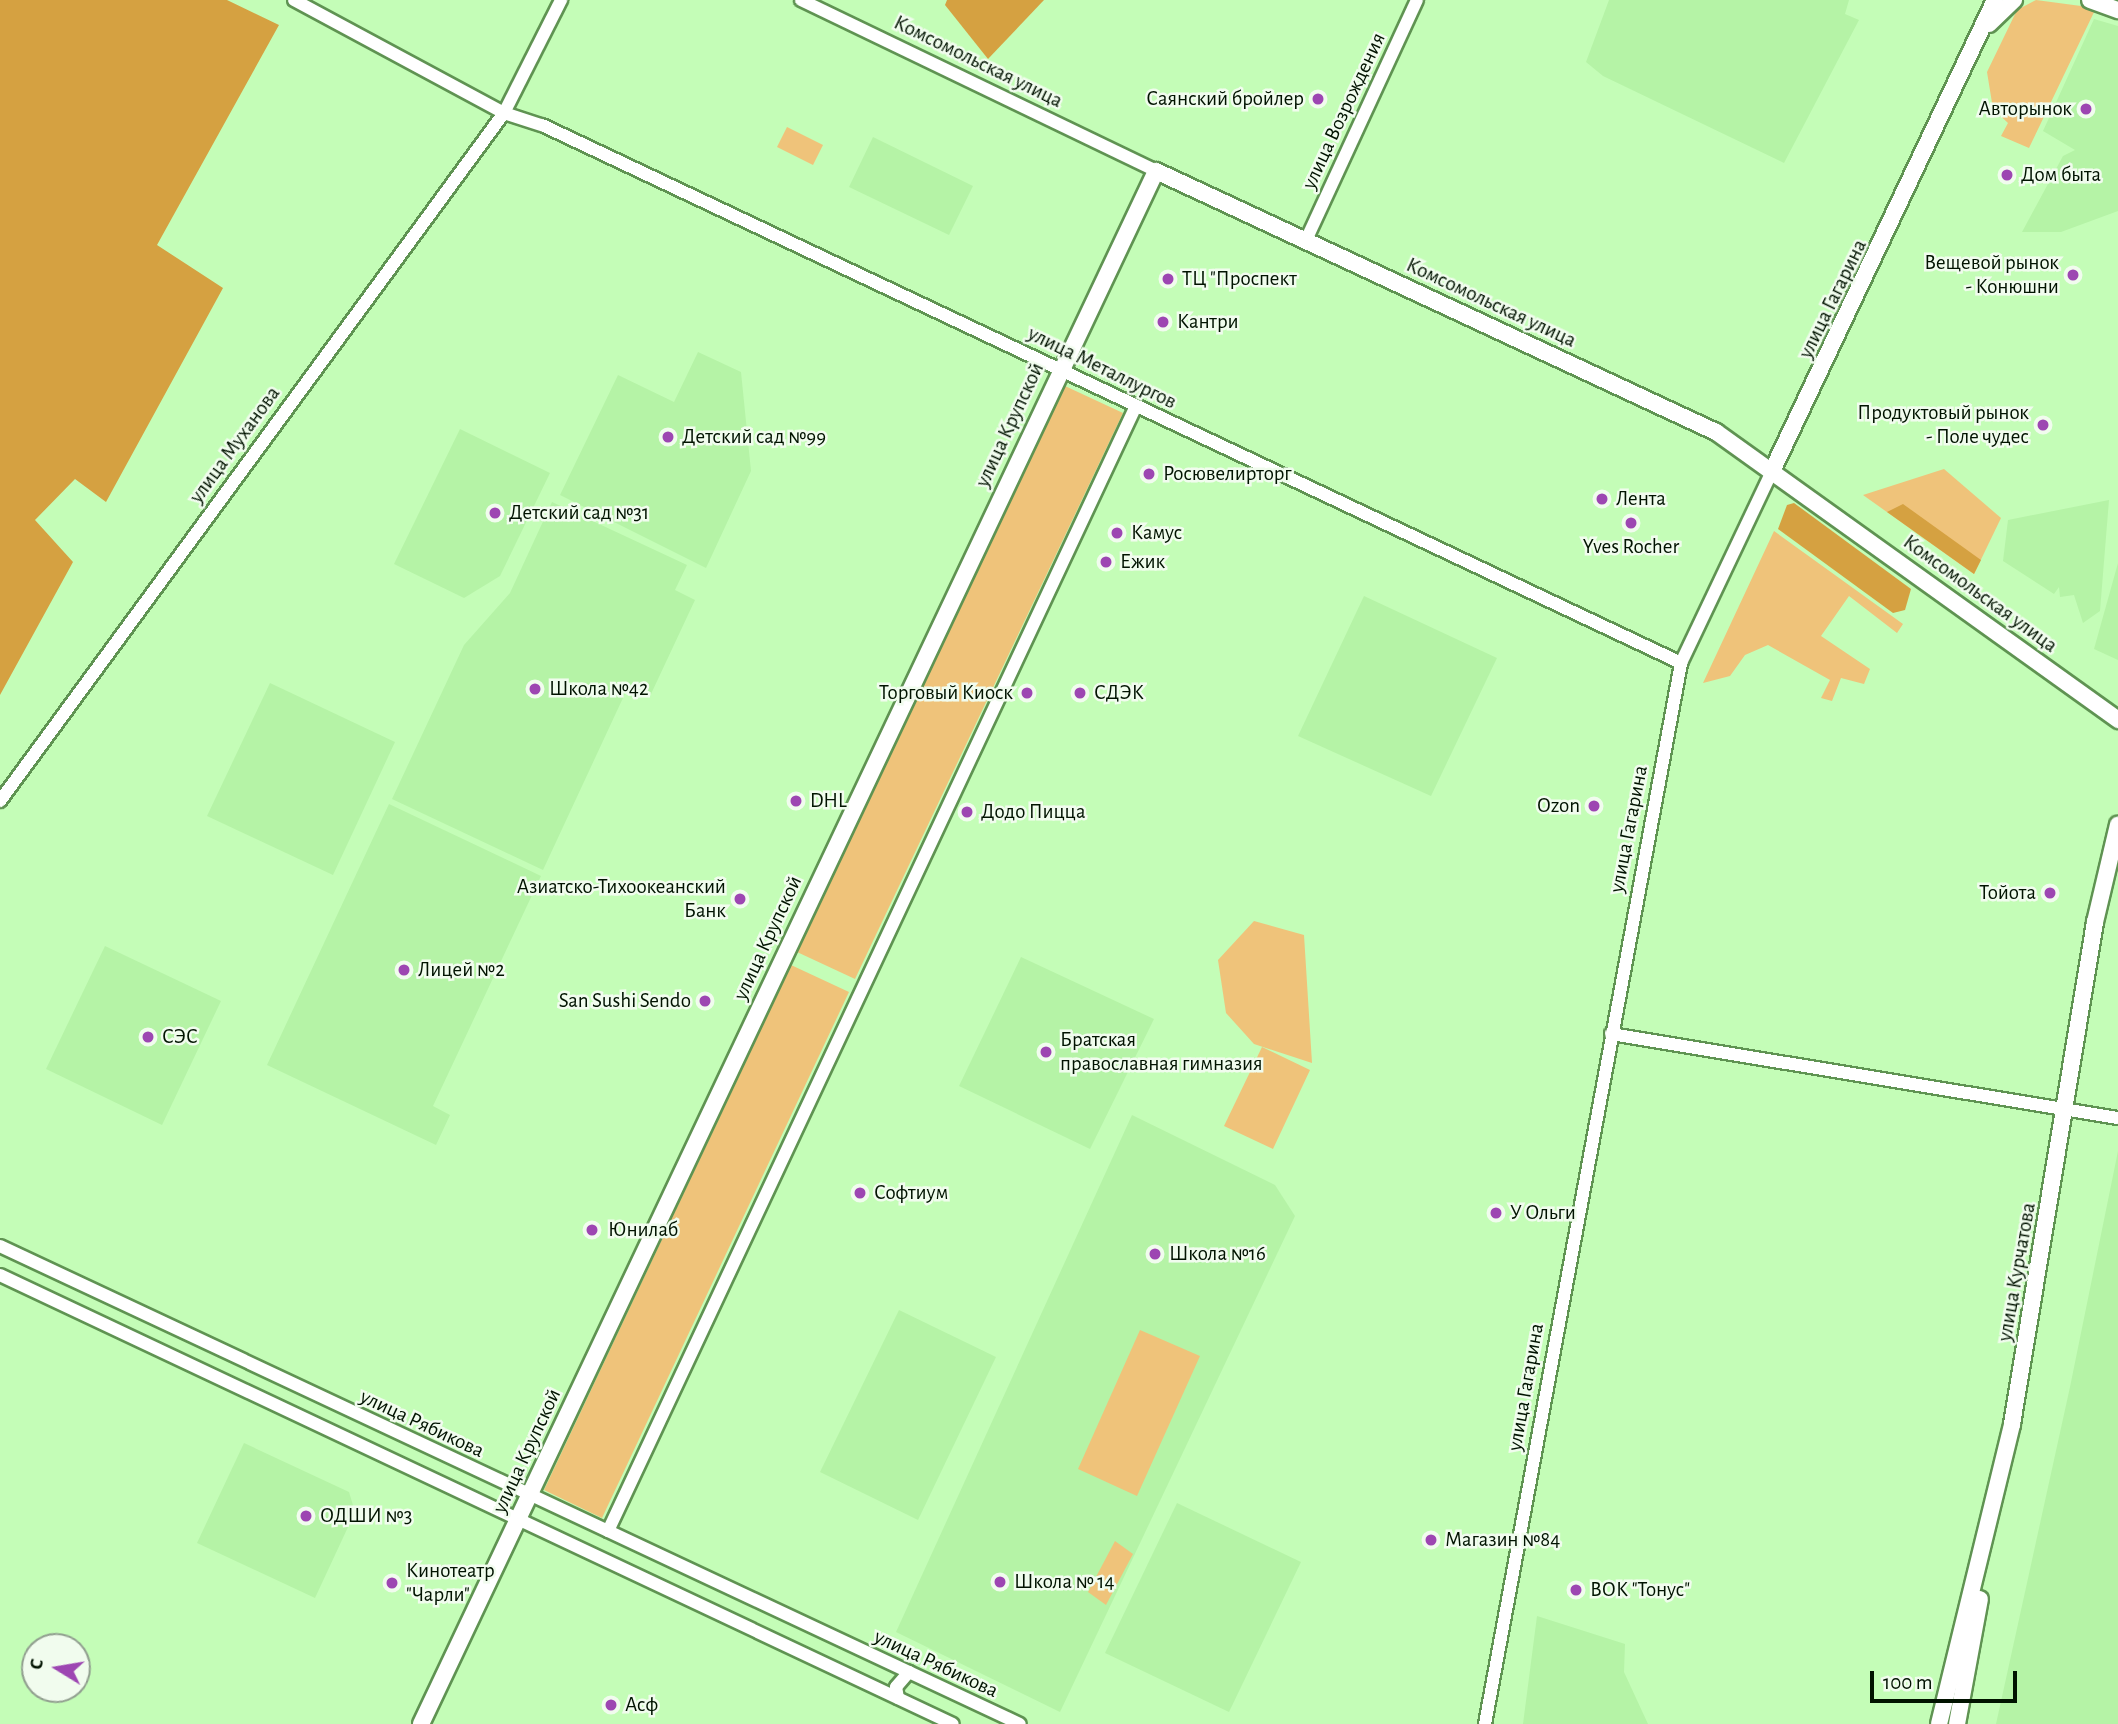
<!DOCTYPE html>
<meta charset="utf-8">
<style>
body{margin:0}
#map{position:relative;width:2118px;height:1724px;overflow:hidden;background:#c4fdb7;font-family:"Alegreya Sans",sans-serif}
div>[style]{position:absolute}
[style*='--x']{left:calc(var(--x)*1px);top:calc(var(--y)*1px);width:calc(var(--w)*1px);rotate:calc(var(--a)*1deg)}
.built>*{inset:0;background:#b5f3a6}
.green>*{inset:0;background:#efc37a}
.forest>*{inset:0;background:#d5a141}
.roads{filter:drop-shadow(2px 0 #5f9352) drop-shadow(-2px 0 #5f9352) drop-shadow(0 2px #5f9352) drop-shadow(0 -2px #5f9352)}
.minor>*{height:12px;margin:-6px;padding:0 6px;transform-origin:6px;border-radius:6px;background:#fff}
.major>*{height:16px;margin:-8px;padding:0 8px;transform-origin:8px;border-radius:8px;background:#fff}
.dots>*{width:19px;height:19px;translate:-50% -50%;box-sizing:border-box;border:4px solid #f1fcee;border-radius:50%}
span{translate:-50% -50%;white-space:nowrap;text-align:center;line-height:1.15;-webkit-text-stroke:5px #f1fcee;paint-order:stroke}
.street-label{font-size:21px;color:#011300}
.poi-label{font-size:21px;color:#011300}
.right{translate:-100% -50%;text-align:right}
.left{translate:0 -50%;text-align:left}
.north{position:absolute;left:21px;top:1633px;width:70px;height:70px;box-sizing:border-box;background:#f1fcee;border:2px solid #919f8f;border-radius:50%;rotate:281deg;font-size:19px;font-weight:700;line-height:28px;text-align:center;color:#011300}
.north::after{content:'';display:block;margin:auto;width:24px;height:32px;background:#9d46b2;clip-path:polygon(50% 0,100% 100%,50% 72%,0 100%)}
.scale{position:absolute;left:1870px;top:1671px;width:147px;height:32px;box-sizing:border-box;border:4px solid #011300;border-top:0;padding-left:9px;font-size:21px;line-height:24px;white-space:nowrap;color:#011300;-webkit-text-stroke:5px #f1fcee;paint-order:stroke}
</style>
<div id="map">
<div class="built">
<div style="clip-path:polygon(1609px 0,1849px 0,1845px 14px,1859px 20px,1784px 163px,1603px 76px,1586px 62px)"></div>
<div style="clip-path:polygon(2094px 19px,2118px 26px,2118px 211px,2061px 232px,2022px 232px,2063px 156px,2075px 150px,2043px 131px)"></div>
<div style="clip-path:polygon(873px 137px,973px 186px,949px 235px,849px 187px)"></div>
<div style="clip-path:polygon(698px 352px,741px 372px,751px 471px,706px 568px,560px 495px,618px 375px,674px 402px)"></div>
<div style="clip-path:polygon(460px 429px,550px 473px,500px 576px,464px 598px,394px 564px)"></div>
<div style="clip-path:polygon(2109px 500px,2100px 611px,2083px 623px,2074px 595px,2060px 597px,2059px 587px,2054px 594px,2003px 561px,2008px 520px)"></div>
<div style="clip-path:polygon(552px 502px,687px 565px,675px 590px,695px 600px,651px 694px,629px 685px,543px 870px,392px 799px,464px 645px,510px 593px)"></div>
<div style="clip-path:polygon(2118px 563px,2118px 660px,2094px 649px)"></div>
<div style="clip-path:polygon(1364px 596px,1497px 658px,1431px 796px,1298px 736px)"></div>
<div style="clip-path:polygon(270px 683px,395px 742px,333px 875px,207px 816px)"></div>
<div style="clip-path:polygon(389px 804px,541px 876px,433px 1106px,450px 1115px,436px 1145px,267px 1065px)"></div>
<div style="clip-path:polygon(105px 946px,221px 1001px,162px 1125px,46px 1069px)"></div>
<div style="clip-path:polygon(1021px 957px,1154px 1019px,1090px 1149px,959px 1086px)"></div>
<div style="clip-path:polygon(1132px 1115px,1275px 1185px,1295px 1216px,1060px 1712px,896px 1632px)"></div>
<div style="clip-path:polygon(2118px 1151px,2118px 1724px,1996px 1724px,2070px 1387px)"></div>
<div style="clip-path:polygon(899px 1310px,996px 1357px,918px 1520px,820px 1472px)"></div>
<div style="clip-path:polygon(244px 1443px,349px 1492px,355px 1512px,315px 1598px,197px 1543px)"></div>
<div style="clip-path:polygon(1177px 1503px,1301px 1562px,1229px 1712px,1105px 1653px)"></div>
<div style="clip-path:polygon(1537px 1616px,1625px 1644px,1624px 1672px,1648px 1724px,1523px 1724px)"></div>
</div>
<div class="green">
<div style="clip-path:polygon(2036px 0,2096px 8px,2029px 148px,2001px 136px,2008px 123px,1993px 109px,1987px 72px,2017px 10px)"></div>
<div style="clip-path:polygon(787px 127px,823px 145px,813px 165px,777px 147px)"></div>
<div style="clip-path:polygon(1065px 386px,1123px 413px,855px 979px,797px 952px)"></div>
<div style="clip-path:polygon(1944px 469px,2001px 518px,1974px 574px,1863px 495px)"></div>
<div style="clip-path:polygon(1774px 531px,1903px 624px,1897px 633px,1849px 596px,1821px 636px,1870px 669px,1864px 684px,1841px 678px,1832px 701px,1821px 698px,1830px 680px,1768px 645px,1745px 655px,1730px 676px,1703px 683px)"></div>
<div style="clip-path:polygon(1254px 921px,1304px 935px,1312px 1063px,1254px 1044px,1226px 1013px,1218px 960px)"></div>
<div style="clip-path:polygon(791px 965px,849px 992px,602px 1518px,544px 1490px)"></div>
<div style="clip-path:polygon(1262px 1047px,1310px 1070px,1273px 1149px,1224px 1126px)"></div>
<div style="clip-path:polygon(1140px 1330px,1200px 1356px,1137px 1496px,1078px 1469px)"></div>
<div style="clip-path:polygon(1115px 1541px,1133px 1554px,1106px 1605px,1088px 1592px)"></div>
</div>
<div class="forest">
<div style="clip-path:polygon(0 0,227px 0,279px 25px,157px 245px,223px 288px,106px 502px,75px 479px,35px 520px,73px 562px,0 695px)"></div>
<div style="clip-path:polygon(947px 0,1044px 0,988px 59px,945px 5px)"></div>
<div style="clip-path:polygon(1794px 503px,1911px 589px,1905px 610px,1893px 613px,1778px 529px,1787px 505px)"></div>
<div style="clip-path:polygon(1903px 504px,1981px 560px,1974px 574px,1887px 512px)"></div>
</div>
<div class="roads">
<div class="minor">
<div style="--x:294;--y:0;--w:238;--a:28.3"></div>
<div style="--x:504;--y:113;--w:40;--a:18"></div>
<div style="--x:542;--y:125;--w:1260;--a:25.28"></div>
<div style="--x:801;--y:0;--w:394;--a:25.7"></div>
<div style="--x:1307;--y:238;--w:262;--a:-65.2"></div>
<div style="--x:0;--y:801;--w:853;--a:-53.78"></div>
<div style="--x:504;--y:113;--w:127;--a:-63.2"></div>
<div style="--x:1611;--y:1034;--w:514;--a:9.41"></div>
<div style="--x:0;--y:1246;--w:1126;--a:25.11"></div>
<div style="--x:0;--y:1275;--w:1053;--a:25.23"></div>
<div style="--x:608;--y:1531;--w:1243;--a:-64.86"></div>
<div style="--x:898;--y:1698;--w:11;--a:-100"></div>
<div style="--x:896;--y:1687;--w:20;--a:-49"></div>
<div style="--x:1485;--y:1724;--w:1079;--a:-79.53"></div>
<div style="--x:1681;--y:663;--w:215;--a:-64.6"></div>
</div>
<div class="major">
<div style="--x:2090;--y:0;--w:30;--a:20"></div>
<div style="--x:1989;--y:24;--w:35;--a:-44"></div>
<div style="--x:1773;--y:469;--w:519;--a:-64.67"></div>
<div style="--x:421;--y:1724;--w:1718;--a:-64.67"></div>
<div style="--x:1156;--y:171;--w:618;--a:24.99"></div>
<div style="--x:1716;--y:432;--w:495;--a:35.6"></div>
<div style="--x:1939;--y:1724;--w:309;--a:-76.3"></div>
<div style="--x:2012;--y:1424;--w:509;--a:-80.61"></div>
<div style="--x:2095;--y:922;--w:100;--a:-76.7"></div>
<div style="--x:1957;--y:1724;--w:127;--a:-79.6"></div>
</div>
</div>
<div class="dots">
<div style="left:1318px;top:99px;background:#9d46b2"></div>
<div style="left:2086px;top:109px;background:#9d46b2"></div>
<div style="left:2007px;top:175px;background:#9d46b2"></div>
<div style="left:2073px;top:275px;background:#9d46b2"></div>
<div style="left:1168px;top:279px;background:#9d46b2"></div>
<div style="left:1163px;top:322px;background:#9d46b2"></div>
<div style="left:2043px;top:425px;background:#9d46b2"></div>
<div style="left:668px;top:437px;background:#9d46b2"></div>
<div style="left:1149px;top:474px;background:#9d46b2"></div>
<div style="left:1602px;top:499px;background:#9d46b2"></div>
<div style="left:495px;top:513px;background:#9d46b2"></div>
<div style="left:1631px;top:523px;background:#9d46b2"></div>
<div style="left:1117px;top:533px;background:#9d46b2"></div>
<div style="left:1106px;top:562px;background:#9d46b2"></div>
<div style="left:535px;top:689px;background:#9d46b2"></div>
<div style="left:1027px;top:693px;background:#9d46b2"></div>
<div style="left:1080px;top:693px;background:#9d46b2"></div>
<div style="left:796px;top:801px;background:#9d46b2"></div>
<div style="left:1594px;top:806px;background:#9d46b2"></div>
<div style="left:967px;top:812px;background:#9d46b2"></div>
<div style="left:2050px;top:893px;background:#9d46b2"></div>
<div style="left:740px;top:899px;background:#9d46b2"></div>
<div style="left:404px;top:970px;background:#9d46b2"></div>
<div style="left:705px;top:1001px;background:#9d46b2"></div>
<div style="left:148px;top:1037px;background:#9d46b2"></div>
<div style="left:1046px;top:1052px;background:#9d46b2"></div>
<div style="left:860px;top:1193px;background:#9d46b2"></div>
<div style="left:1496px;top:1213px;background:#9d46b2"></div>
<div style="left:592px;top:1230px;background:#9d46b2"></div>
<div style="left:1155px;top:1254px;background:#9d46b2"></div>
<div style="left:306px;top:1516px;background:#9d46b2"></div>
<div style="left:1431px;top:1540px;background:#9d46b2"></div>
<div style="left:1000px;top:1582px;background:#9d46b2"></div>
<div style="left:392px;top:1583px;background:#9d46b2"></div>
<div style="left:1576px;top:1590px;background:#9d46b2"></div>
<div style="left:611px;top:1705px;background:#9d46b2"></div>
</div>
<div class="street-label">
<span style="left:978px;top:62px;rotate:26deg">Комсомольская улица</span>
<span style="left:1344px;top:111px;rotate:-65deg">улица Возрождения</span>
<span style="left:1833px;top:299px;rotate:-64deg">улица Гагарина</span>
<span style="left:1491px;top:303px;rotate:25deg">Комсомольская улица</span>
<span style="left:1102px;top:368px;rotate:26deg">улица Металлургов</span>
<span style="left:1010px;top:425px;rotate:-65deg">улица Крупской</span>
<span style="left:235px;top:445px;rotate:-54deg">улица Муханова</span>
<span style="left:1980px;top:594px;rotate:36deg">Комсомольская улица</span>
<span style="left:1629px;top:829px;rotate:-79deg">улица Гагарина</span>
<span style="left:768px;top:938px;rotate:-65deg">улица Крупской</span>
<span style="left:2017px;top:1272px;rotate:-80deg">улица Курчатова</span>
<span style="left:1526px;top:1387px;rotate:-80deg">улица Гагарина</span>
<span style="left:422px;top:1424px;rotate:25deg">улица Рябикова</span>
<span style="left:527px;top:1451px;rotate:-65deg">улица Крупской</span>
<span style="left:936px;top:1664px;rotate:25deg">улица Рябикова</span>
</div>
<div class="poi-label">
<span class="right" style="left:1304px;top:99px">Саянский бройлер</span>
<span class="right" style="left:2072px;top:109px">Авторынок</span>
<span class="left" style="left:2021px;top:175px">Дом быта</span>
<span class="right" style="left:2059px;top:275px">Вещевой рынок<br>- Конюшни</span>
<span class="left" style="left:1182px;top:279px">ТЦ "Проспект</span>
<span class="left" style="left:1177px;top:322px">Кантри</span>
<span class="right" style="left:2029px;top:425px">Продуктовый рынок<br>- Поле чудес</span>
<span class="left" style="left:682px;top:437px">Детский сад №99</span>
<span class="left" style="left:1163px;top:474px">Росювелирторг</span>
<span class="left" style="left:1616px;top:499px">Лента</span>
<span class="left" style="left:509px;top:513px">Детский сад №31</span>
<span class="left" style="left:1131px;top:533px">Камус</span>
<span style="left:1631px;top:547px">Yves Rocher</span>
<span class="left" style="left:1120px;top:562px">Ежик</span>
<span class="left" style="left:549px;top:689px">Школа №42</span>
<span class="right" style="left:1013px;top:693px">Торговый Киоск</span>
<span class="left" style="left:1094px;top:693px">СДЭК</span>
<span class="left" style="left:810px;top:801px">DHL</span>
<span class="right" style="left:1580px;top:806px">Ozon</span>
<span class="left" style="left:981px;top:812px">Додо Пицца</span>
<span class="right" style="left:726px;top:899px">Азиатско-Тихоокеанский<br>Банк</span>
<span class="right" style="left:2036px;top:893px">Тойота</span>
<span class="left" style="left:418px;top:970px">Лицей №2</span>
<span class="right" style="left:691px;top:1001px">San Sushi Sendo</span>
<span class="left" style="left:162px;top:1037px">СЭС</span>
<span class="left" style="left:1060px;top:1052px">Братская<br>православная гимназия</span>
<span class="left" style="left:874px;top:1193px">Софтиум</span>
<span class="left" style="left:1510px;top:1213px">У Ольги</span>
<span class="left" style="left:608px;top:1230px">Юнилаб</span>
<span class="left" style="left:1169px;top:1254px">Школа №16</span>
<span class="left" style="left:320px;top:1516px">ОДШИ №3</span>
<span class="left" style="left:1445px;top:1540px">Магазин №84</span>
<span class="left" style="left:406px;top:1583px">Кинотеатр<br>"Чарли"</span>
<span class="left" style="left:1014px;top:1582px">Школа № 14</span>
<span class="left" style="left:1590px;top:1590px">ВОК "Тонус"</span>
<span class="left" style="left:625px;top:1705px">Асф</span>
</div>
<div class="north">С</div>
<div class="scale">100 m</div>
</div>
